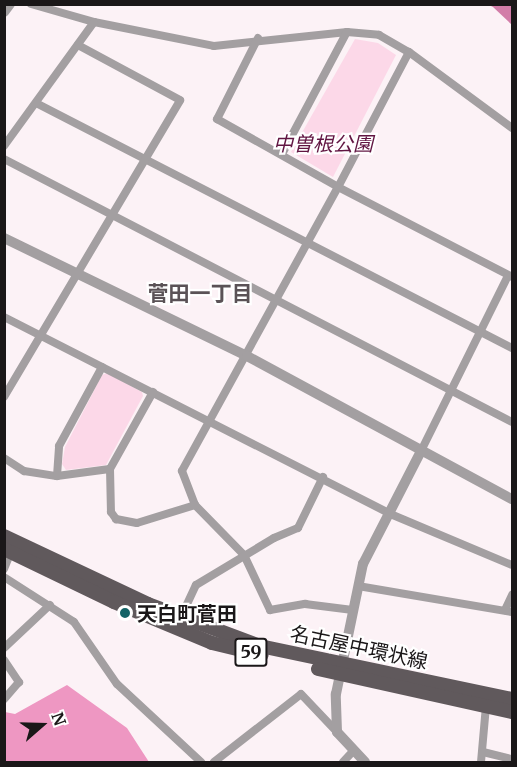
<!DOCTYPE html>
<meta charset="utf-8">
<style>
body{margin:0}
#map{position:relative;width:517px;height:767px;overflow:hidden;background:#fcf2f6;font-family:Merriweather,"Noto Sans JP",serif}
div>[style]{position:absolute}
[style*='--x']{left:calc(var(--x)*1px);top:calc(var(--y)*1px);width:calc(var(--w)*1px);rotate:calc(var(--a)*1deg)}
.green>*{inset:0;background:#fcd8e8}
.forest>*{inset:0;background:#ee97c2}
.water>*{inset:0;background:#d27da8}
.minor>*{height:8px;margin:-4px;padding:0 4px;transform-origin:4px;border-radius:4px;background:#a39fa1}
.tertiary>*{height:10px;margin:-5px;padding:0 5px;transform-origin:5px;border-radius:5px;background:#a39fa1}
.primary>*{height:14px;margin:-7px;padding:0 7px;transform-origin:7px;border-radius:7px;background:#60595c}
.dots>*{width:16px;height:16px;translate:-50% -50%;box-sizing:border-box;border:3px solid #fff;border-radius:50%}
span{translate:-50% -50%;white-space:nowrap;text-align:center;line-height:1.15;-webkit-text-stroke:4.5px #fff;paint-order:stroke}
.shield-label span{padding:2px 4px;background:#fff;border:2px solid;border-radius:4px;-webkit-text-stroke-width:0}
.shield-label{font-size:18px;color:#1a1718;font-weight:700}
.park-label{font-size:20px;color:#611542;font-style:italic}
.poi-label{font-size:20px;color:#1a1718;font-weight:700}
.left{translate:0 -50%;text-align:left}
.street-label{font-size:20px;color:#1a1718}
.neighbourhood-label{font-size:21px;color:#5a5256;font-weight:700}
.frame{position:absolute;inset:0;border:6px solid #1a1718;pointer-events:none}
.north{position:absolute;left:12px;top:695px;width:60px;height:60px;-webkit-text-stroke:4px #fff;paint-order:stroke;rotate:70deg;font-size:16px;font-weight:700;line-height:24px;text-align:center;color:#1a1718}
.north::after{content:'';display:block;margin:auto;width:21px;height:27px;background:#1a1718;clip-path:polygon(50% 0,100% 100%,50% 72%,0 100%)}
</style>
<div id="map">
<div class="green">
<div style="clip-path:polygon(355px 39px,378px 43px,396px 55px,333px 177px,291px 152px)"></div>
<div style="clip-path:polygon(107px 373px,142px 392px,143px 396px,106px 465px,66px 470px,62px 464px,65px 447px,102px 375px)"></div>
</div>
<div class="forest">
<div style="clip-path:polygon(67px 685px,127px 728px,149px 762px,5px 762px,5px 712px,15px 714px)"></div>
</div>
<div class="water">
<div style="clip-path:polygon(489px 5px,512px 5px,512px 25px,493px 7px)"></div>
</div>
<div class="minor">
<div style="--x:31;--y:4;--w:66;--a:15.9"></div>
<div style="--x:94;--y:22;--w:122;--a:11.3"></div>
<div style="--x:214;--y:46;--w:134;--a:-6"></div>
<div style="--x:347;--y:32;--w:32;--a:5"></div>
<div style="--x:379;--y:35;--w:34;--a:30"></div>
<div style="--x:409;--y:52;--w:128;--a:36.4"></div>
<div style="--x:258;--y:38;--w:91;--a:116.8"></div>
<div style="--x:217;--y:119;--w:139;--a:29.3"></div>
<div style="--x:338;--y:187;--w:324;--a:118.8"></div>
<div style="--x:182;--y:471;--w:36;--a:69"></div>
<div style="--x:195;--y:505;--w:70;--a:45.6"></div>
<div style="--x:244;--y:555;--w:61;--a:64.7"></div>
<div style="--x:270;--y:610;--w:36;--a:-10"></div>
<div style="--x:305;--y:604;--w:48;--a:7.1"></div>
<div style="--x:409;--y:52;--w:153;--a:117.7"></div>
<div style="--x:338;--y:187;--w:196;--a:27.3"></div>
<div style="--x:36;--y:103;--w:535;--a:27.24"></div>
<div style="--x:4;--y:146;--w:153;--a:-54"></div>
<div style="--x:282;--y:154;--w:138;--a:-62"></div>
<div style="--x:4;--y:159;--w:572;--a:27.37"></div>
<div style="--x:4;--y:317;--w:431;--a:27"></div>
<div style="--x:388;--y:513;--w:134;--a:22.8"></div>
<div style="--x:153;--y:392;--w:88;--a:119.2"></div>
<div style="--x:110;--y:469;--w:43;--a:88.7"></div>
<div style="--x:111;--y:512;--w:9;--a:54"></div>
<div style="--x:116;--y:519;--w:21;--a:11"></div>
<div style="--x:137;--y:523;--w:61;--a:-17.2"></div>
<div style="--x:4;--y:397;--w:345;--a:-59.3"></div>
<div style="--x:180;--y:100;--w:116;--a:-151.7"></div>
<div style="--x:421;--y:451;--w:195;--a:-63.6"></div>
<div style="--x:4;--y:458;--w:24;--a:33"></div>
<div style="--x:24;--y:471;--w:33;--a:9"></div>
<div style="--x:57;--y:476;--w:53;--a:-7.5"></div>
<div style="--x:57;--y:476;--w:30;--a:-86"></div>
<div style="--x:59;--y:446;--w:90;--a:-61.4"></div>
<div style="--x:4;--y:569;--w:18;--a:-68"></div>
<div style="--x:4;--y:577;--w:83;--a:32.7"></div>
<div style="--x:74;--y:622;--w:75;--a:55.3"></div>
<div style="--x:117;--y:684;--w:115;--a:42.9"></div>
<div style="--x:358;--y:586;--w:156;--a:9.6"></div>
<div style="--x:505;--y:610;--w:17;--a:-65"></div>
<div style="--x:181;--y:617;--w:35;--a:-65"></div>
<div style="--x:196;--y:585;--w:91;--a:-31.1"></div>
<div style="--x:274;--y:538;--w:26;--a:-23"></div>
<div style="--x:298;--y:528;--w:57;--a:-63.9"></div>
<div style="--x:4;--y:648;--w:63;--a:-43.1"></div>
<div style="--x:4;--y:660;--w:27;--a:56"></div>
<div style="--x:19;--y:682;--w:23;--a:131"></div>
<div style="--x:483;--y:752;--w:30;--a:14"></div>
<div style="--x:214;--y:762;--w:110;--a:-38"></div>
<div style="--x:301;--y:694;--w:52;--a:46.5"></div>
<div style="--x:343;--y:762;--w:16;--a:-47"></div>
<div style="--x:481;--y:762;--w:56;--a:-84.9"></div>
</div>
<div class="tertiary">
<div style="--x:4;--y:12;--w:10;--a:-53"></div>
<div style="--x:4;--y:238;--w:270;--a:25.9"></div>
<div style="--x:247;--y:356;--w:301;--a:28.4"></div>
<div style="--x:365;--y:762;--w:41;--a:-133"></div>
<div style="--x:337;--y:732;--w:38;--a:-92"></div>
<div style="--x:336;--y:694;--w:133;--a:-78.3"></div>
<div style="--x:363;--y:564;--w:127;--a:-62.8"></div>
</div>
<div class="primary">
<div style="--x:4;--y:536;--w:159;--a:25.3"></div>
<div style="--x:148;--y:604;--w:120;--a:20.6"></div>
<div style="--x:260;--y:646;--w:258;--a:11.9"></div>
<div style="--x:4;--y:549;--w:122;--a:25.7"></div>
<div style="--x:114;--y:602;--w:106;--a:22.7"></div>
<div style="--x:212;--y:643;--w:51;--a:13.5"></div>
<div style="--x:318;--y:669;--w:199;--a:12.5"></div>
</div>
<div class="dots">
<div style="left:125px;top:613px;background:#136366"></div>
</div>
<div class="shield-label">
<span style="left:251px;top:652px">59</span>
</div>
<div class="park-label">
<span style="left:323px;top:143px">中曽根公園</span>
</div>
<div class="poi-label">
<span class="left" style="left:137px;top:613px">天白町菅田</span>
</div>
<div class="street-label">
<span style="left:359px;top:647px;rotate:12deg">名古屋中環状線</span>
</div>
<div class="neighbourhood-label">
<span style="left:200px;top:294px">菅田一丁目</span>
</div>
<div class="frame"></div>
<div class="north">N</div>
</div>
